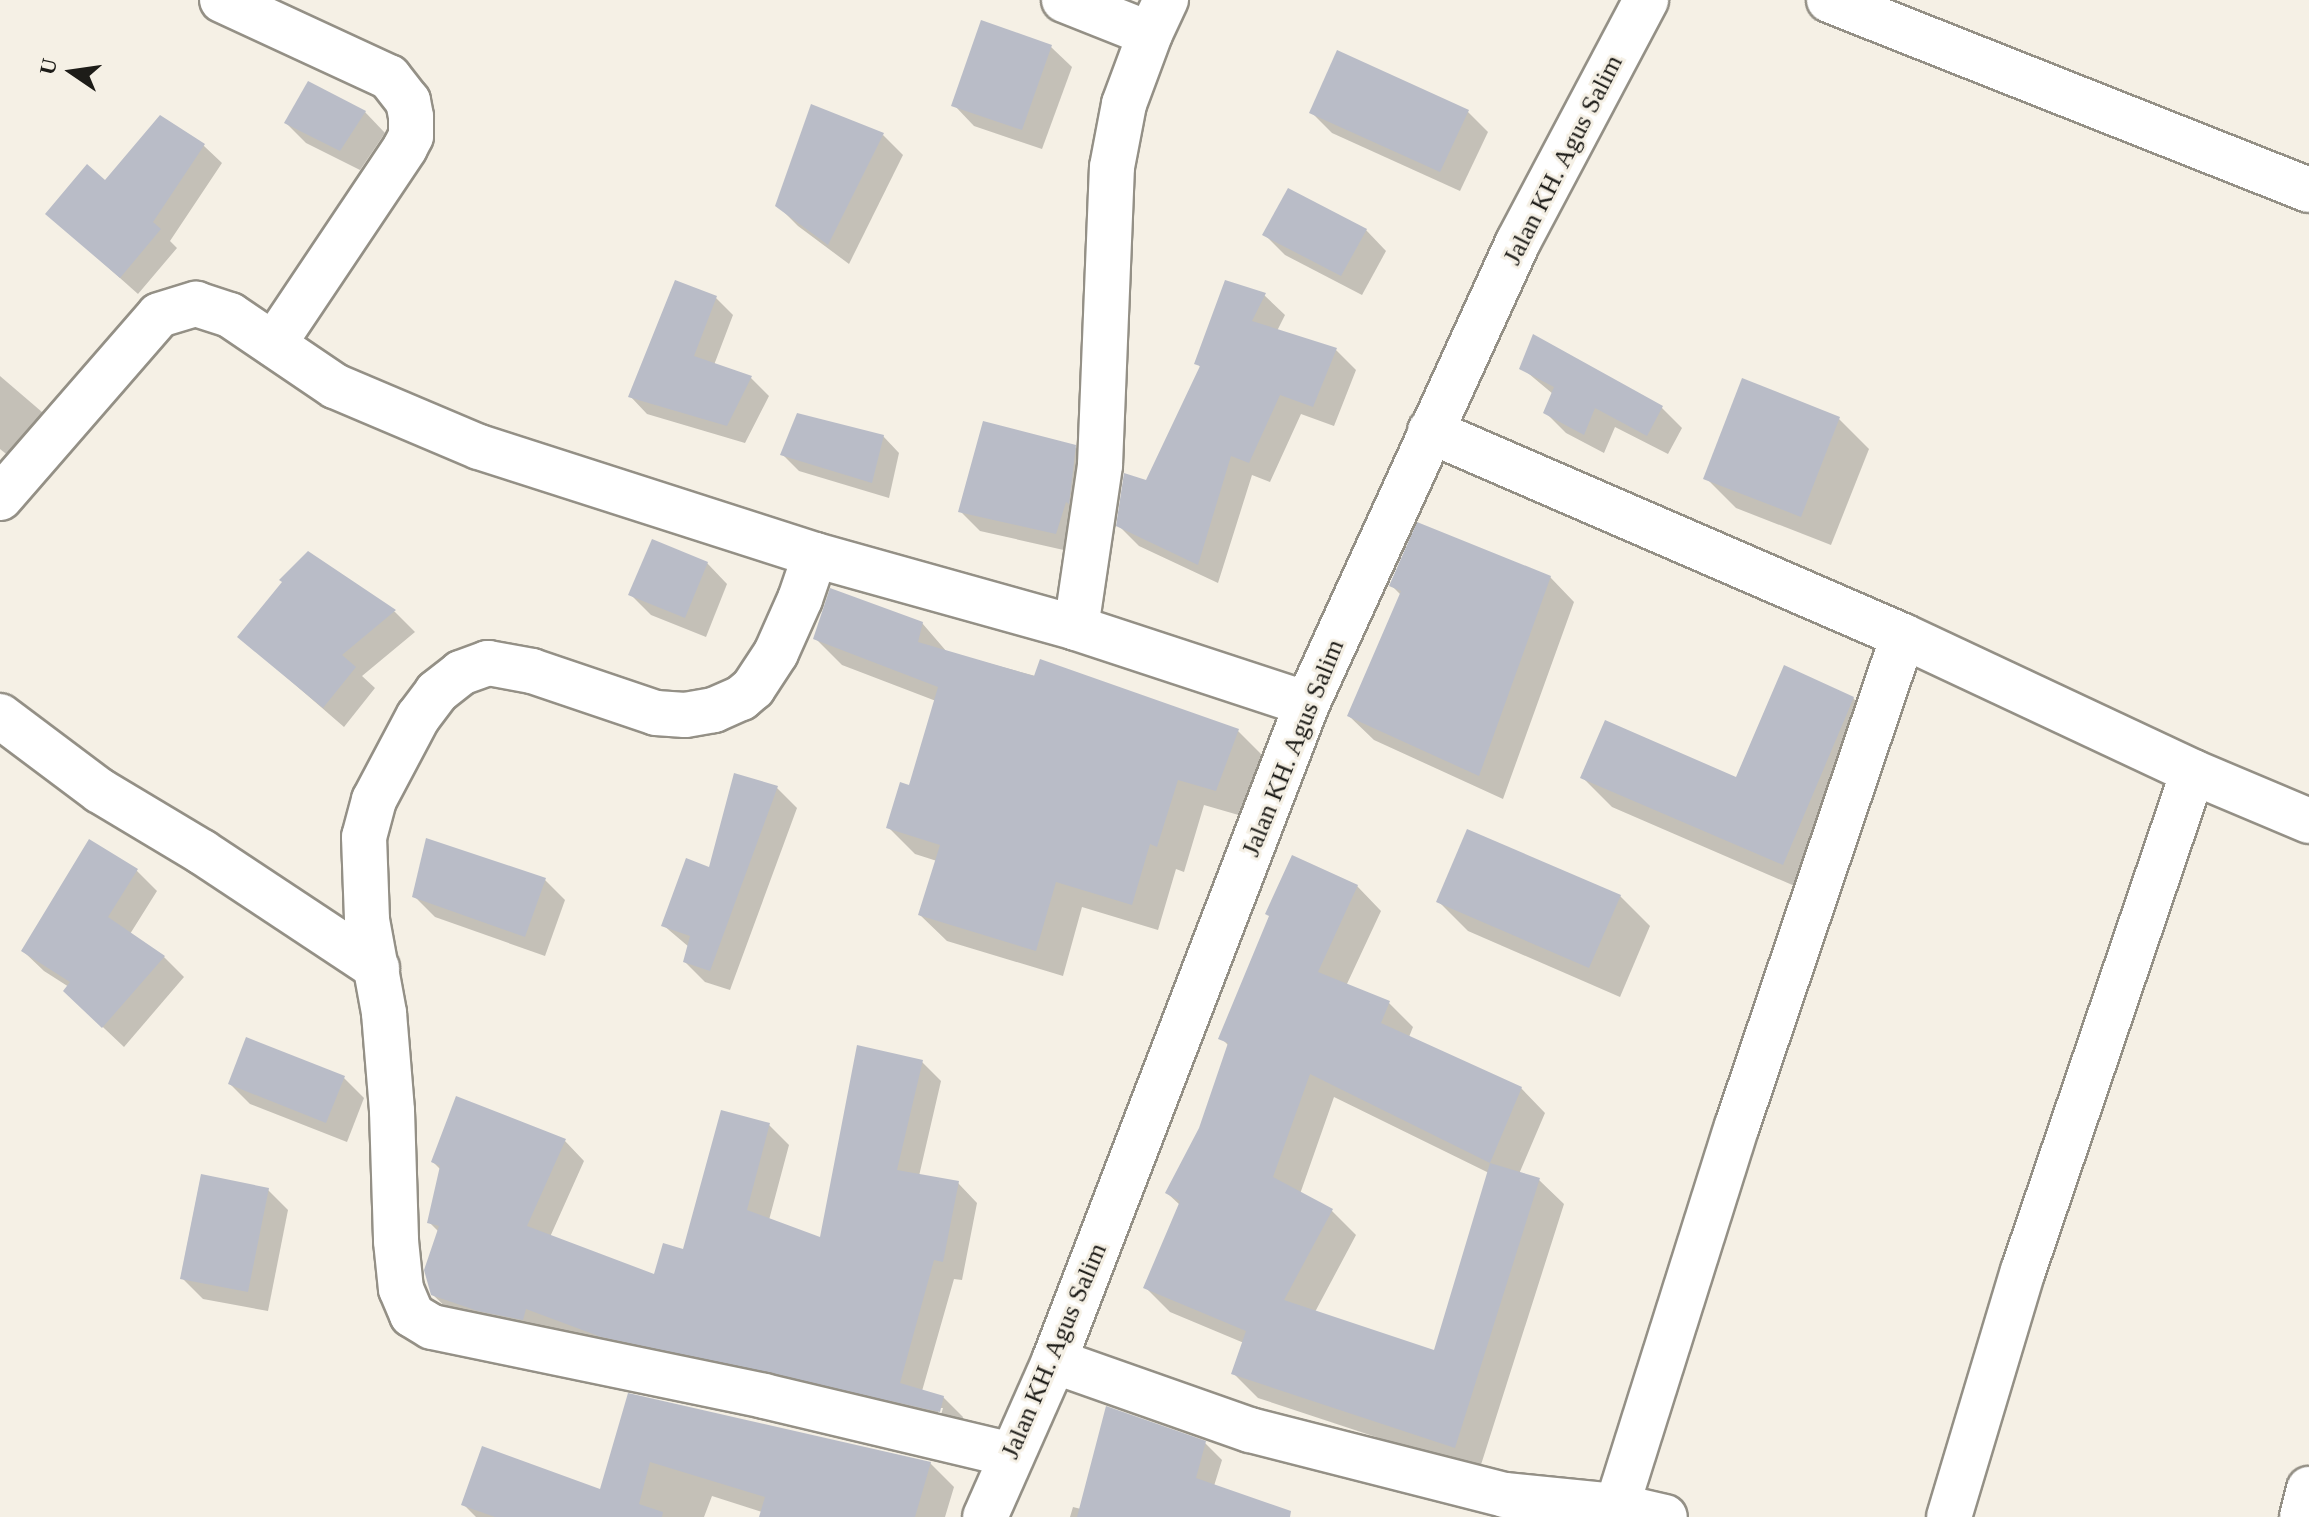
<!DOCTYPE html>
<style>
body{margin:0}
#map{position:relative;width:2309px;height:1517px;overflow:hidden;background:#f5f0e5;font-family:"Times New Roman",serif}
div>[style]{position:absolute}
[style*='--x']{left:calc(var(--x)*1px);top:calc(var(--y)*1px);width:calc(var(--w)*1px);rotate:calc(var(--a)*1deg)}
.shadow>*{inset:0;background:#0003}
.building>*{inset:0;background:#b9bcc7}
.roads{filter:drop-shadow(2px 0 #949086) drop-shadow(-2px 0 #949086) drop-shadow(0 2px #949086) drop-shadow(0 -2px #949086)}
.minor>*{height:44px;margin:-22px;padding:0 22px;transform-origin:22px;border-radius:22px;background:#fff}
.highway>*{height:44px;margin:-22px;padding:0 22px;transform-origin:22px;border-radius:22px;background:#fff}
span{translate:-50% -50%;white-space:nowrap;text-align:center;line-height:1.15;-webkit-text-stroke:6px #f5f0e5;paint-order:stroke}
.street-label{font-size:26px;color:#1d1c18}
.north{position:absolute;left:32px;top:32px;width:80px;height:80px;-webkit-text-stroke:6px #f5f0e5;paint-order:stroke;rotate:283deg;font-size:22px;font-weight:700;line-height:32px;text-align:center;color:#1d1c18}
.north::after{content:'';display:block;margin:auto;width:28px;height:36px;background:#1d1c18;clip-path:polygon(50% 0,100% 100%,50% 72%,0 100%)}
</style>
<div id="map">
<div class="shadow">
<div style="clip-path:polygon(982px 22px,1051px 47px,1072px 67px,1042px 149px,974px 126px,954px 105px)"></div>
<div style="clip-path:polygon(365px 112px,385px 133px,360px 170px,306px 143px,286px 123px)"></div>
<div style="clip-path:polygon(1311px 112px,1468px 112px,1488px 132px,1460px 191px,1332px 133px)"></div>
<div style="clip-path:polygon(161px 118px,204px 146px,222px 163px,170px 241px,177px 248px,138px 294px,48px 214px,105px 183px)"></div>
<div style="clip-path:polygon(883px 135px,903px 155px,849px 264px,798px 226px,778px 206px)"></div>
<div style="clip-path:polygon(1366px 230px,1386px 251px,1362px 295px,1285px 255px,1264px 234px)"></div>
<div style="clip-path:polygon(1264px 295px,1285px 315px,1277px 331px,1336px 350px,1356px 370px,1334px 426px,1301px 414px,1270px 482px,1252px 475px,1218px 583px,1139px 546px,1118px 525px,1147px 482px,1201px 368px,1197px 363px)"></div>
<div style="clip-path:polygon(716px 298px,733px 315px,714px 365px,751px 378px,769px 396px,745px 443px,647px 414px,630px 396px)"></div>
<div style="clip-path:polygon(1522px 368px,1662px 408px,1682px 428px,1668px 454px,1615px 427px,1604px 453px,1566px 433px,1545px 412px,1553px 394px)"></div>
<div style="clip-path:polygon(0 376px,49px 418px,15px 461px,0 449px)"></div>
<div style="clip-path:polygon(1839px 419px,1869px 449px,1831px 545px,1736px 508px,1706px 478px)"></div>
<div style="clip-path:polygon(883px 436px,899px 453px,889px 498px,799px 471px,783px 455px)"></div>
<div style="clip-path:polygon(1075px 447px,1095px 467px,1077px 553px,980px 531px,960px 511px)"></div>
<div style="clip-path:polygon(308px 554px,395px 612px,415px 632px,362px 676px,375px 688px,344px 727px,240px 637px)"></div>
<div style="clip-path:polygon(707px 563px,727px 584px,706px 637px,651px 615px,630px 594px)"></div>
<div style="clip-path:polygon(1550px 577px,1574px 602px,1503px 799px,1374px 740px,1349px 716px,1401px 595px,1391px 585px)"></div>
<div style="clip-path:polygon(922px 623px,947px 652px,1238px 731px,1264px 757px,1242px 816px,1204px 805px,1184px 872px,1176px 869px,1158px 930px,1082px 907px,1063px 976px,947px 941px,920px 915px,937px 861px,915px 854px,889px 828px,910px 787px,936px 701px,842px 665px,816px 639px)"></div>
<div style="clip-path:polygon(1853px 698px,1883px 728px,1813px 894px,1612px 807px,1582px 777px,1737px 779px)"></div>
<div style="clip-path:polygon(776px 787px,797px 808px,730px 990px,705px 982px,685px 962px,689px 947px,663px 925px)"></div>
<div style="clip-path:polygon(90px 842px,137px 871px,157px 891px,130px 934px,164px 957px,184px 977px,124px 1047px,86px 1011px,69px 987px,44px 971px,23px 951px)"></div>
<div style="clip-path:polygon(544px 879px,565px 900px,545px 956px,435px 917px,414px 896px)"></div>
<div style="clip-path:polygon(evenodd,1357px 886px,1381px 911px,1346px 986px,1389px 1003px,1413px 1027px,1409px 1037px,1521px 1088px,1545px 1113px,1519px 1174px,1539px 1180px,1564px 1204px,1479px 1471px,1258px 1398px,1234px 1374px,1244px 1343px,1170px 1312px,1146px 1288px,1180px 1205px,1167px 1193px,1201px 1129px,1229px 1046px,1221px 1038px,1357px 886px,1334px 1097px,1489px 1173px,1436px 1352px,1315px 1312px,1356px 1235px,1331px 1210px,1300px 1194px,1334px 1097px)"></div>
<div style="clip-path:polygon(1620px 896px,1650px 926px,1620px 997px,1468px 931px,1438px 901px)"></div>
<div style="clip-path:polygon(evenodd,922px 1062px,941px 1081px,919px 1176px,958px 1183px,977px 1203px,962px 1280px,954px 1279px,922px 1391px,943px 1397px,963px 1417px,959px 1431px,622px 1356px,546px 1327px,542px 1339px,453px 1314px,432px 1294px,439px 1232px,429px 1222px,441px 1170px,433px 1162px,565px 1141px,584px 1161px,550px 1237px,656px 1277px,685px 1251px,769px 1125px,789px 1145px,769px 1220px,821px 1240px,922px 1062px,939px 1408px,943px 1408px,939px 1422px,935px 1421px,939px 1408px)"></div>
<div style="clip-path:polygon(343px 1077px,364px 1098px,347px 1142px,250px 1104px,230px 1084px)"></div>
<div style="clip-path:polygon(268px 1190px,288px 1210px,268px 1311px,203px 1299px,182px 1278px)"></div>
<div style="clip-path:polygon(630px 1396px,930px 1463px,954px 1487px,945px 1517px,761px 1517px,762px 1512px,712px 1496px,704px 1517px,647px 1517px,603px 1487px)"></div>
<div style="clip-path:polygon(1205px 1443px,1222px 1460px,1214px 1486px,1272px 1517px,1070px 1517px,1073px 1507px,1081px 1509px)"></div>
<div style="clip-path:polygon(463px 1504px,540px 1517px,476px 1517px)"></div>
</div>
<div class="building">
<div style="clip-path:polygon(981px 20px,1052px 45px,1022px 130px,951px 106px)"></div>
<div style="clip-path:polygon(1337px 50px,1469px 110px,1440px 172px,1309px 113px)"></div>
<div style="clip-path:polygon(308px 81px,366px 111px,340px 151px,284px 123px)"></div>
<div style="clip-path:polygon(811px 104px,884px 133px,828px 245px,775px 206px)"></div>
<div style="clip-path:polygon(160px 115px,205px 144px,153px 222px,161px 229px,120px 278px,45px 214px,87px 164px,105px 180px)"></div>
<div style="clip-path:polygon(1288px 188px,1367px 229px,1341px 276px,1262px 235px)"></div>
<div style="clip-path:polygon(675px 280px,717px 296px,694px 356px,752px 376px,727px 426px,628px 397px)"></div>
<div style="clip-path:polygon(1225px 280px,1266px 293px,1252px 321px,1337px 348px,1313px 407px,1280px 395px,1249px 463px,1231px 456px,1198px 565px,1116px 526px,1124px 473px,1146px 480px,1200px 366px,1194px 364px)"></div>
<div style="clip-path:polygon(1533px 334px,1663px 406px,1647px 436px,1595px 408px,1584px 435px,1543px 413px,1554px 387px,1519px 369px)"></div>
<div style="clip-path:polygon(1742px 378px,1840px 417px,1801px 517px,1703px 479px)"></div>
<div style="clip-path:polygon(797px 413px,884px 435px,872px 483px,780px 455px)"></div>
<div style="clip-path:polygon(983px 421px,1076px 445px,1069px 504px,1066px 502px,1056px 534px,958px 512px)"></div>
<div style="clip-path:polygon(1417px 522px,1551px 576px,1479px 776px,1347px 716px,1401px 591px,1389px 586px)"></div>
<div style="clip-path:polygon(652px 539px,708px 562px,685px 618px,628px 595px)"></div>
<div style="clip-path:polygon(308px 551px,396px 610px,342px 655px,356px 667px,323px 708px,237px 637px,282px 582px,279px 580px)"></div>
<div style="clip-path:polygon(830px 588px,923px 622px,918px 642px,1034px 676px,1040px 659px,1239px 729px,1216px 791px,1178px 780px,1157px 847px,1150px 844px,1132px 905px,1056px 882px,1036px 951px,918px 915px,940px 845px,886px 828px,900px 782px,909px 785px,938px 687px,813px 639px)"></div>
<div style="clip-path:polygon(1784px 665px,1854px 697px,1783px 865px,1580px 778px,1605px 720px,1736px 777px)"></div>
<div style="clip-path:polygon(734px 773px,778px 786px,710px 971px,683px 962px,690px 936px,661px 926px,686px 858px,709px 867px)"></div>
<div style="clip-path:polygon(1467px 829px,1621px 895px,1589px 968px,1436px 902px)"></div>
<div style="clip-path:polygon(426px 838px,546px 878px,525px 937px,412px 897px)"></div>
<div style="clip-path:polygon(89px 839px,138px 869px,108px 917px,165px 956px,102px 1028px,63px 991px,70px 982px,21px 951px)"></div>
<div style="clip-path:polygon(evenodd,1292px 855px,1358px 885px,1318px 972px,1390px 1001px,1381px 1023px,1522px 1087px,1490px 1163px,1540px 1178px,1455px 1448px,1231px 1374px,1246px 1331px,1143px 1288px,1180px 1201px,1165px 1193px,1199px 1128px,1228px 1043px,1218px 1039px,1269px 916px,1265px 914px,1292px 855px,1310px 1074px,1490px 1163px,1434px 1350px,1284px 1300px,1333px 1209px,1273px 1177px,1310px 1074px)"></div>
<div style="clip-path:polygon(246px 1037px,345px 1076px,326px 1123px,228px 1084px)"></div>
<div style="clip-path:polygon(857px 1045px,923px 1060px,897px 1170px,959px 1181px,943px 1262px,934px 1260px,900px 1383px,944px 1396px,940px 1412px,601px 1337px,526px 1309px,523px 1320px,478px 1311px,431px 1295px,424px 1270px,439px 1226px,427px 1223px,440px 1166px,431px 1162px,456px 1096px,566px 1139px,527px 1226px,654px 1274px,663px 1243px,683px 1249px,721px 1110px,770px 1123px,747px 1210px,820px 1237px)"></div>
<div style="clip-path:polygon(201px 1174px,269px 1188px,248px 1292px,180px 1279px)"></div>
<div style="clip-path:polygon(628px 1393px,931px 1462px,915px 1517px,759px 1517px,765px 1497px,650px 1462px,639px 1504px,663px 1512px,662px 1517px,495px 1517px,461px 1505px,482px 1446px,600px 1489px)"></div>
<div style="clip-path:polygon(1106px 1406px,1206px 1441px,1196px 1478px,1291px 1511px,1290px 1517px,1077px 1517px)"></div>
</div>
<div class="roads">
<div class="minor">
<div style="--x:222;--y:0;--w:184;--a:24.8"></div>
<div style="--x:389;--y:77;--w:31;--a:52"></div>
<div style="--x:408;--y:101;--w:16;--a:79"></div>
<div style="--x:411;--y:117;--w:19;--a:90"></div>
<div style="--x:411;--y:136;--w:13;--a:117"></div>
<div style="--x:405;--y:148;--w:236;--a:123.8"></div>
<div style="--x:1064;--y:0;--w:92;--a:21.6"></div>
<div style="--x:1829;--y:0;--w:516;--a:21.6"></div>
<div style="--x:1430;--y:431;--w:516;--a:23.43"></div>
<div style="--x:1903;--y:636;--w:320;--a:25.1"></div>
<div style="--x:2193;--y:772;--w:126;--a:22.9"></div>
<div style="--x:0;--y:498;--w:242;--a:-49"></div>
<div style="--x:159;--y:315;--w:39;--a:-17"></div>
<div style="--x:196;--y:304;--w:36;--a:18"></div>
<div style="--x:230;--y:315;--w:127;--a:34.1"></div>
<div style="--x:335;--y:386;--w:156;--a:23"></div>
<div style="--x:479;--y:447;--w:353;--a:17.8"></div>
<div style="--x:815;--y:555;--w:271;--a:15.6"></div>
<div style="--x:1076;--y:628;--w:243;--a:18.2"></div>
<div style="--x:815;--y:555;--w:46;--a:108.8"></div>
<div style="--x:800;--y:599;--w:59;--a:114"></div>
<div style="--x:776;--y:653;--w:42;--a:123.3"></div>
<div style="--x:753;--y:688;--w:16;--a:140"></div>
<div style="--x:741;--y:698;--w:30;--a:156"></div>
<div style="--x:714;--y:710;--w:29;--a:170"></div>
<div style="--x:685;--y:715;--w:29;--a:-176"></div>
<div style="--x:656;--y:713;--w:131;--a:-161.3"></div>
<div style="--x:532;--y:671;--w:45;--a:-169.7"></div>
<div style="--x:488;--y:663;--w:29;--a:160"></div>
<div style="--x:461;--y:673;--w:31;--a:142"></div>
<div style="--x:437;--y:692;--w:31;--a:127"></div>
<div style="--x:418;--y:717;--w:94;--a:117.9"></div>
<div style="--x:374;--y:800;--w:38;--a:105"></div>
<div style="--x:364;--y:837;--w:83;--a:87.9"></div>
<div style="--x:367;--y:920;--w:95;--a:79.6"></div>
<div style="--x:384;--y:1013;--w:98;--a:85.3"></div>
<div style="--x:392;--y:1111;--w:130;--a:88.2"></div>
<div style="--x:396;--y:1241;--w:48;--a:84.1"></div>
<div style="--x:401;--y:1289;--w:28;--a:67"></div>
<div style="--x:412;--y:1315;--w:23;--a:31"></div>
<div style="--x:432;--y:1327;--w:339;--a:11.7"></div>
<div style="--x:764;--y:1396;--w:254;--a:13.4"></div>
<div style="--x:1076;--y:628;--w:165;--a:-81.6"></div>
<div style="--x:1100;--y:465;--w:298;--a:-87.7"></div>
<div style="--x:1112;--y:167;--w:64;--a:-79.2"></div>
<div style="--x:1124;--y:104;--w:75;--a:-69.6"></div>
<div style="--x:1150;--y:34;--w:38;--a:-65"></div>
<div style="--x:0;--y:716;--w:125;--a:36.9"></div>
<div style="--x:100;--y:791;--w:119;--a:30.9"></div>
<div style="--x:202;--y:852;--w:210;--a:33.5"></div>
<div style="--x:1054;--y:1361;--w:208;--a:19.4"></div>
<div style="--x:1250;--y:1430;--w:263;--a:14.3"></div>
<div style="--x:1505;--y:1495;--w:113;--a:5.6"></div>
<div style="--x:1617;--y:1506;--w:49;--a:12.9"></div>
<div style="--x:1617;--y:1506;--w:398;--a:-72.5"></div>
<div style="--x:1737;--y:1126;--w:517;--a:-71.28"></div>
<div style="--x:1949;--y:1517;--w:257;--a:-73.3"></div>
<div style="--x:2023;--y:1271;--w:527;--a:-71.19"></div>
<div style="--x:2302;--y:1517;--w:29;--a:-76"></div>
</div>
<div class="highway">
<div style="--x:985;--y:1517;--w:171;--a:-66.1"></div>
<div style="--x:1054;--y:1361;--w:704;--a:-68.94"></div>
<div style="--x:1307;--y:704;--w:508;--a:-65.45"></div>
<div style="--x:1518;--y:242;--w:274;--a:-62.1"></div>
</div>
</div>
<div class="street-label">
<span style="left:1563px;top:160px;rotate:-63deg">Jalan KH. Agus Salim</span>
<span style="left:1293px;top:748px;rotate:-68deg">Jalan KH. Agus Salim</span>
<span style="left:1054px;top:1351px;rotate:-67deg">Jalan KH. Agus Salim</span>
</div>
<div class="north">U</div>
</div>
